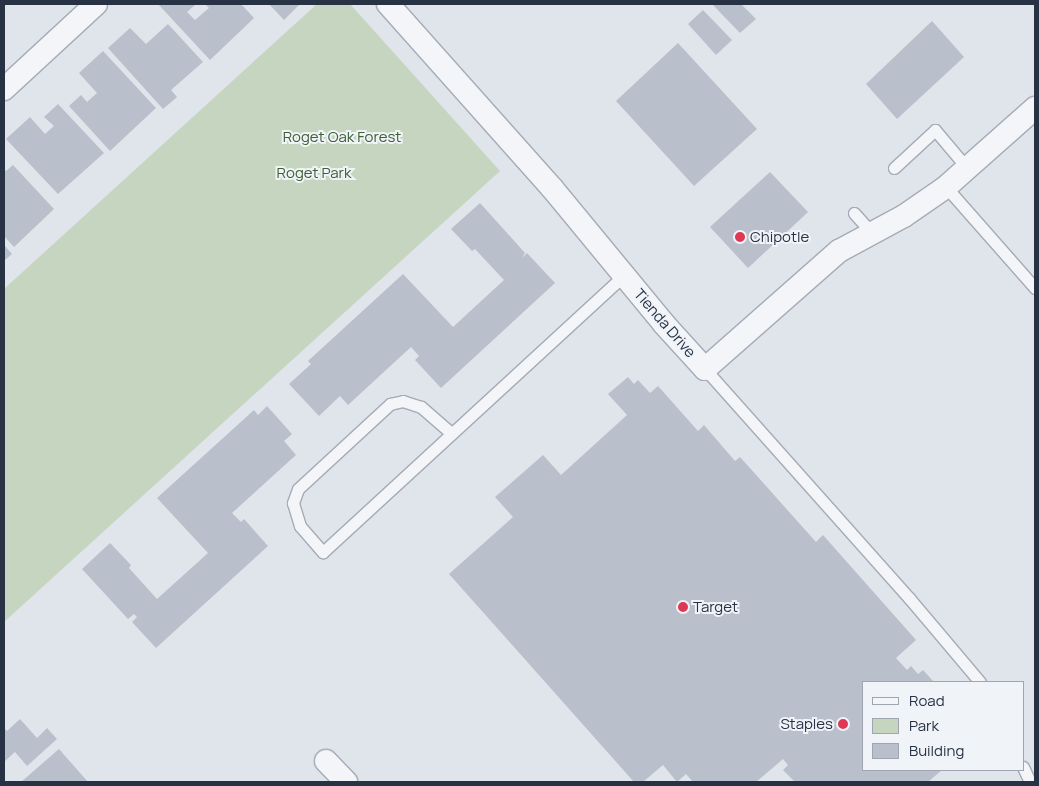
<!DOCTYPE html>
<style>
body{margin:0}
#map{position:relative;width:1039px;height:786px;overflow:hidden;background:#e0e4eb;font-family:Manrope,sans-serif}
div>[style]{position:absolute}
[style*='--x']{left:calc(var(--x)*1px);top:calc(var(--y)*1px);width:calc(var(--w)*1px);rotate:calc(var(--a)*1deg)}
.green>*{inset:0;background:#c6d5c0}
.building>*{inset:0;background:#b9c0cb}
.roads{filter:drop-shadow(1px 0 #a5abb6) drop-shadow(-1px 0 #a5abb6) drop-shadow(0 1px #a5abb6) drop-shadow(0 -1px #a5abb6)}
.service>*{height:11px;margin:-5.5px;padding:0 5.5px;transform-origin:5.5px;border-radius:5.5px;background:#f3f5f8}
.minor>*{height:22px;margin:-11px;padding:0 11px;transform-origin:11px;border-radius:11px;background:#f3f5f8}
.dots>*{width:14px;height:14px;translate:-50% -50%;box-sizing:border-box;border:2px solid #f0f3f8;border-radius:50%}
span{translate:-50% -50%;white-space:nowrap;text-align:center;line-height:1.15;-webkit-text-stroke:4px #f0f3f8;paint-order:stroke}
.park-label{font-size:15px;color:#3c6132}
.poi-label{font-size:15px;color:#273244}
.left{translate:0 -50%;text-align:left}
.right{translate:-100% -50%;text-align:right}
.street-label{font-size:15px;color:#273244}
.frame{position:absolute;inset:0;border:5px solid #273244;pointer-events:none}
.legend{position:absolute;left:862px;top:681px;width:162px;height:90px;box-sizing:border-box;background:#f0f3f8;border:1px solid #a0a6b0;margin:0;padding:6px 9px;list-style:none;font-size:15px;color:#273244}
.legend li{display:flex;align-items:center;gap:10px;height:25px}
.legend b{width:25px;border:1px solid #a0a6b0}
</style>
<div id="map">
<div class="green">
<div style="clip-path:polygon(317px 4px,350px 4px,500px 171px,4px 622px,4px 289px)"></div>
</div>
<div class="building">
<div style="clip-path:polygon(158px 4px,193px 4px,195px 5px,187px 12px,195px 20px,209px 8px,205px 4px,241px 4px,254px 18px,210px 60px)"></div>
<div style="clip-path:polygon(269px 4px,300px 4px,284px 20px)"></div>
<div style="clip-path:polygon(712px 4px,741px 4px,756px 19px,740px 33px)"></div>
<div style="clip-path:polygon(703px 10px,732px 40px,716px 55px,688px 24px)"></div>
<div style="clip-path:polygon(932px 21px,964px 57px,897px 119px,866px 84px)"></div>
<div style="clip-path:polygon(168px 24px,203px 62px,171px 90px,177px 97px,163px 109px,108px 48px,130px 28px,146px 44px)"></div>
<div style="clip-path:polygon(678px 43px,757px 129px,694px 186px,616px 101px)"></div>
<div style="clip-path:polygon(103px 51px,156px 108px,110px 151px,69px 106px,81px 95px,87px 102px,97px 93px,79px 73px)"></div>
<div style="clip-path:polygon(58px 104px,104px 153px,58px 194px,6px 139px,30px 117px,45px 134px,54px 126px,44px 117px)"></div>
<div style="clip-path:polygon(13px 165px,54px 209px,14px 247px,4px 236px,4px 169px,6px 171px)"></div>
<div style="clip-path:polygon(770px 172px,808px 212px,748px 268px,710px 227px)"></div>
<div style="clip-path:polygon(480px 203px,525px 253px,522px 258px,527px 253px,555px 283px,441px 388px,415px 360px,419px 356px,411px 347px,348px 405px,340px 396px,319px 416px,289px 384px,311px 364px,308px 361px,403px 274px,453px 327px,504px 280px,475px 249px,472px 251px,451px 229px)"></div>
<div style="clip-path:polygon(4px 245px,12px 254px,4px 261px)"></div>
<div style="clip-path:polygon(628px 377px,634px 384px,638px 380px,650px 393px,658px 386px,698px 431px,704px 425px,735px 461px,740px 457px,816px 542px,823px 535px,916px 640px,896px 658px,907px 670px,911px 666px,918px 674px,923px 670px,934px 682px,863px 682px,863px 770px,942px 770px,928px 782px,795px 782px,783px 770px,788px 765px,783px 759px,756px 782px,693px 782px,686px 774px,677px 782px,663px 765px,643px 782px,634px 782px,449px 574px,513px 517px,495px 497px,543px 455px,561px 475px,627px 415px,608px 394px)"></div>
<div style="clip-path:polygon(267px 406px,292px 434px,284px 441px,296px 455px,232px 513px,241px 522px,244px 519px,268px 546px,156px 648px,132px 622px,137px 617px,134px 614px,128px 619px,82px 569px,110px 543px,131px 565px,129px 568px,157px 599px,208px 553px,157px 498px,254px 410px,258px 415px)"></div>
<div style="clip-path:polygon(20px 719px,37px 738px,47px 728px,57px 739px,27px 766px,15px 752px,4px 762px,4px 728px,7px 731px)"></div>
<div style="clip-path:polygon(59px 749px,88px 782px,21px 782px)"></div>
</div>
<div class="roads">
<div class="service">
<div style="--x:894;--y:168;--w:56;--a:-42.8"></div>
<div style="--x:935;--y:130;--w:51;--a:49.8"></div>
<div style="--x:946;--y:187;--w:135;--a:48.6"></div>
<div style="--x:854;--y:213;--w:25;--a:48"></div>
<div style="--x:705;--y:369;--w:307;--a:48.3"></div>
<div style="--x:909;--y:598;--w:110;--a:49.8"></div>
<div style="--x:451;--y:433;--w:40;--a:-139"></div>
<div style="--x:421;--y:407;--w:19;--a:-162"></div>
<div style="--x:403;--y:401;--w:13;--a:167"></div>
<div style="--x:390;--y:404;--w:125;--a:137.3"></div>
<div style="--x:298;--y:489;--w:15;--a:110"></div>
<div style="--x:293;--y:503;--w:24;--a:73"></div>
<div style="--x:300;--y:526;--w:35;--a:49"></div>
<div style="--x:323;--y:552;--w:409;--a:-42.6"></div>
<div style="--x:1023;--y:767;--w:17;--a:65"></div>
</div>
<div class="minor">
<div style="--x:388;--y:4;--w:246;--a:48.3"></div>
<div style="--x:552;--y:188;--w:176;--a:50.5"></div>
<div style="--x:664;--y:324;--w:61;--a:47.7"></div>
<div style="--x:705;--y:369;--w:179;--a:-41.4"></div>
<div style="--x:839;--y:251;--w:74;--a:-28.3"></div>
<div style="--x:904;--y:216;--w:51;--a:-34.6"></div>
<div style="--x:946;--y:187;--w:119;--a:-41.6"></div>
<div style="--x:4;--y:89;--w:125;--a:-42.7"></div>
<div style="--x:326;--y:761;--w:29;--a:46"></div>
</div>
</div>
<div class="dots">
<div style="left:740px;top:237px;background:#dd3854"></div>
<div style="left:683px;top:607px;background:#dd3854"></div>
<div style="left:843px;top:724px;background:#dd3854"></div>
</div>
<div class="park-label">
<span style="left:342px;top:137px">Roget Oak Forest</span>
<span style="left:314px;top:173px">Roget Park</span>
</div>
<div class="poi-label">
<span class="left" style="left:750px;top:237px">Chipotle</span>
<span class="left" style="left:693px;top:607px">Target</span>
<span class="right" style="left:833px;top:724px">Staples</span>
</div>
<div class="street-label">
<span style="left:665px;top:323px;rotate:49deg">Tienda Drive</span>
</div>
<div class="frame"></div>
<ul class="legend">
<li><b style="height:6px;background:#f3f5f8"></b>Road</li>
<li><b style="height:14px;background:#c6d5c0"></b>Park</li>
<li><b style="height:14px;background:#b9c0cb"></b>Building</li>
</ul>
</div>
